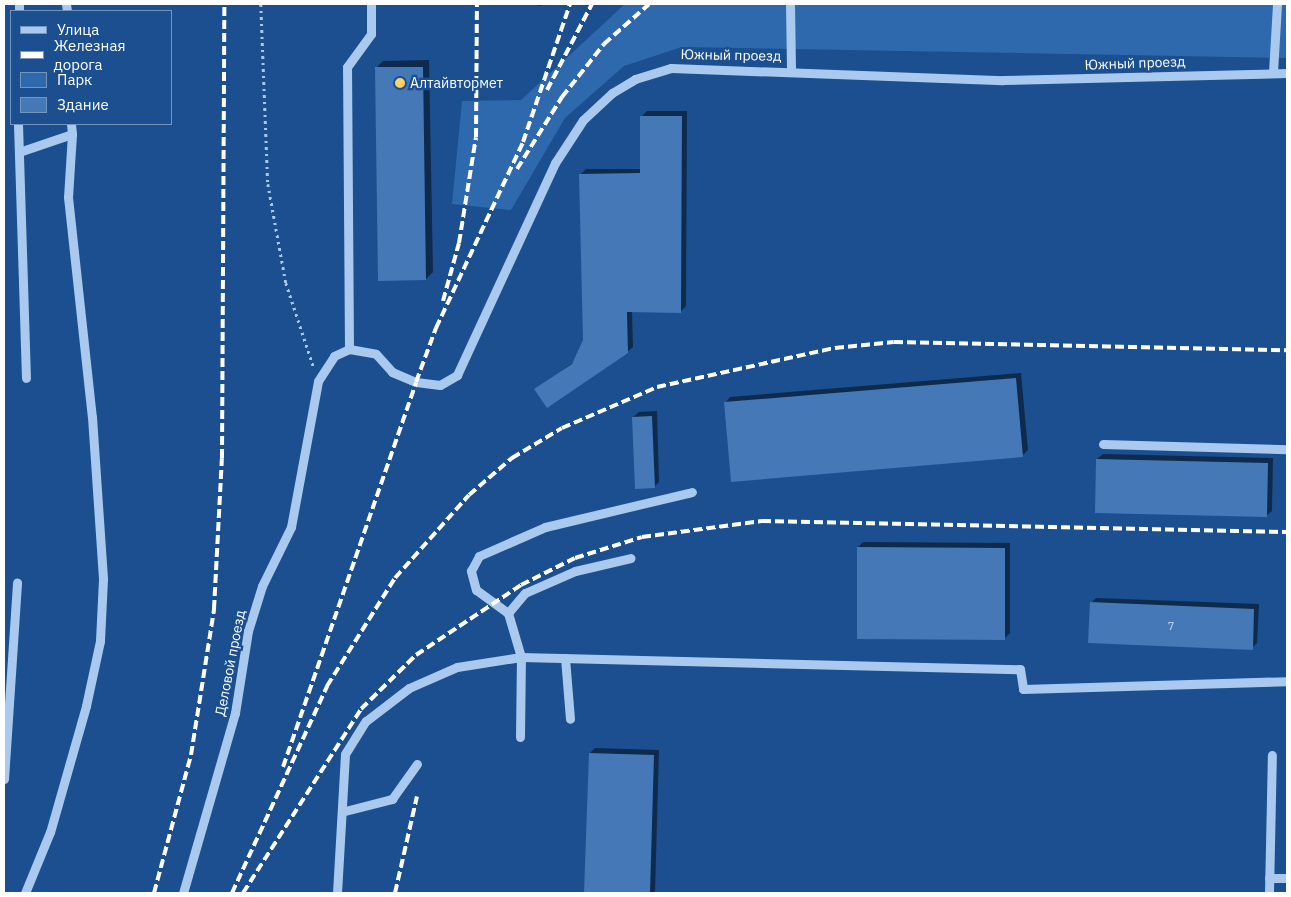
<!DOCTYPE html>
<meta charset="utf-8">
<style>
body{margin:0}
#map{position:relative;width:1291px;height:897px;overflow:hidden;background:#1b4f8f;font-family:"IBM Plex Sans",sans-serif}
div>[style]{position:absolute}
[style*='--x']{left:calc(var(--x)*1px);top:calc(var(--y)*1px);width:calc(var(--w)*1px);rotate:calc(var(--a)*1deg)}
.green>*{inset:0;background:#2e69ad}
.shadow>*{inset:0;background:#0007}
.building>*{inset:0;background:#4478b7}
.path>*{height:2.5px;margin-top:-1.25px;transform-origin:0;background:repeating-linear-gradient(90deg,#a9c9ee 0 2.5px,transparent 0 6.5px)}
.minor>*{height:9px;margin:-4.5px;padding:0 4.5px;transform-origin:4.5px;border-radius:4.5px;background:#a9c9ee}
.rail>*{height:4px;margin-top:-2px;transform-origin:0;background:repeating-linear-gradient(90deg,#fff 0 9px,transparent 0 13px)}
.dots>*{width:14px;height:14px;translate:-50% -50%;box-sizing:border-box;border:2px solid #1b4f8f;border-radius:50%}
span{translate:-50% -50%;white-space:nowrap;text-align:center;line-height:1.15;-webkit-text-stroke:4.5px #1b4f8f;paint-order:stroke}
.number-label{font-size:11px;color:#d0dded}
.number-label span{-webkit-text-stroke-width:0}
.street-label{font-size:14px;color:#fff}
.poi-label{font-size:14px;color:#fff}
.left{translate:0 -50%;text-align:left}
.frame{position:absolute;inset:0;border:5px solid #fff;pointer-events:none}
.legend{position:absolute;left:10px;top:10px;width:162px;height:115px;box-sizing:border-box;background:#1b4f8f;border:1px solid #7695bc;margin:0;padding:6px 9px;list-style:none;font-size:15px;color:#fff}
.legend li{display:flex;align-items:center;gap:10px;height:25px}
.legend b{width:25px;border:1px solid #7695bc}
</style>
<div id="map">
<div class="green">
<div style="clip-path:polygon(625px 4px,1287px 4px,1287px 58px,682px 47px,624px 66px,565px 118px,511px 210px,452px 204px,462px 101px,521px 100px)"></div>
</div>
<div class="shadow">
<div style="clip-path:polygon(529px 4px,543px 4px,541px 6px)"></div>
<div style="clip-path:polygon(429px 60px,433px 272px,426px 279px,376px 68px,383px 61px)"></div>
<div style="clip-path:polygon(647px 111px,687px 111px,686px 306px,680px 312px,632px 311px,633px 347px,627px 352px,536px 389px,574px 362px,585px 341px,581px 174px,586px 169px,641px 169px,642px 116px)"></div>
<div style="clip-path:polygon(1021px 373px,1028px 450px,1022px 456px,725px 403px,730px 397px)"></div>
<div style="clip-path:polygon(657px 411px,659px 482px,654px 487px,633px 417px,639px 412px)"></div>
<div style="clip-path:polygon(1103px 454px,1273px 458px,1272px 511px,1266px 516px,1097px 459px)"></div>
<div style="clip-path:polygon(863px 542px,1010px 543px,1010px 633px,1004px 639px,858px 547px)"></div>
<div style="clip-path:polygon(1096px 598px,1259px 604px,1257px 643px,1252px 648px,1091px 603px)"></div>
<div style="clip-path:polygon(595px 748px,659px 750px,655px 893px,586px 893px,590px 753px)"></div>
</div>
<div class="building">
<div style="clip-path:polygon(375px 67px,423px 67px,426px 280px,378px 281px)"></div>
<div style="clip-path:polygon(640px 116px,682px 116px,681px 313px,627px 312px,628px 353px,547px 408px,534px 389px,572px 364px,583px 340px,579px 174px,640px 173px)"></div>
<div style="clip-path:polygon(1016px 378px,1023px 457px,731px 482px,724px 402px)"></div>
<div style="clip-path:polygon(652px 416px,655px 488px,635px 489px,632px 417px)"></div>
<div style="clip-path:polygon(1096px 459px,1268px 463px,1267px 517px,1095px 513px)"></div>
<div style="clip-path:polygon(857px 547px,1005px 548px,1005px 640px,857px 639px)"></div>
<div style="clip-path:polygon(1090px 602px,1254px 609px,1253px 650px,1088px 643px)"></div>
<div style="clip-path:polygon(589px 753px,654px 755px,650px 893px,584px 893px)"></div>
</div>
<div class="path">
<div style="--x:261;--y:4;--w:180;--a:87.8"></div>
<div style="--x:268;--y:184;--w:101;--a:79.7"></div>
<div style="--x:286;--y:283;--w:89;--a:71.8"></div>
</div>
<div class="minor">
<div style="--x:66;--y:4;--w:7;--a:82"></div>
<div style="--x:790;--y:4;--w:65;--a:89.1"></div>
<div style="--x:19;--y:11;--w:7;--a:-90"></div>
<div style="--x:1273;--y:72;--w:68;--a:-86.6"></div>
<div style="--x:18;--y:124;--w:254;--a:88.2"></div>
<div style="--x:71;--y:124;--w:10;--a:84"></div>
<div style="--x:19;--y:152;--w:56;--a:-18.8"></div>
<div style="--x:72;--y:134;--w:63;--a:93.6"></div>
<div style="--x:68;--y:197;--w:221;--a:83.8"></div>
<div style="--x:92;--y:417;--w:162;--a:86.1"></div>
<div style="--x:103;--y:579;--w:62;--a:92.8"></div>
<div style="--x:100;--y:641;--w:66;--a:102.2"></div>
<div style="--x:86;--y:706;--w:131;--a:105.9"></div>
<div style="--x:50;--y:832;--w:66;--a:112.3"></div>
<div style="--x:349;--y:349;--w:282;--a:-90.4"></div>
<div style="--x:347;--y:67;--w:41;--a:-54"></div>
<div style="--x:371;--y:34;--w:30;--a:-90"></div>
<div style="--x:1103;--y:444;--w:184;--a:1.6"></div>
<div style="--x:508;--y:613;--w:26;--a:-50"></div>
<div style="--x:525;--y:593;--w:55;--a:-23.7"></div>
<div style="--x:575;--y:571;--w:57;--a:-13.1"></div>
<div style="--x:565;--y:658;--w:61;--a:85.3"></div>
<div style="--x:520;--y:737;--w:80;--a:-89.3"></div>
<div style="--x:521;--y:657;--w:46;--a:-106.5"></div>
<div style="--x:508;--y:613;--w:39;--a:-144"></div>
<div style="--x:476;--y:590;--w:20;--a:-105"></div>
<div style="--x:471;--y:571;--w:17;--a:-62"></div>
<div style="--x:479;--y:556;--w:72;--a:-23.7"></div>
<div style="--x:545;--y:527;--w:151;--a:-13.4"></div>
<div style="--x:4;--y:779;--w:197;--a:-86.2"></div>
<div style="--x:345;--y:811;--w:49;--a:-14.3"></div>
<div style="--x:392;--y:799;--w:43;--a:-54.5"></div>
<div style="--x:1269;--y:878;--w:18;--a:0"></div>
<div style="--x:183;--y:893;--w:187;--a:-73.9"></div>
<div style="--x:235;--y:713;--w:83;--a:-81"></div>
<div style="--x:248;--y:631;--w:47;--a:-72.7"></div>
<div style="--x:262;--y:586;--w:66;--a:-63.8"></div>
<div style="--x:291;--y:527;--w:148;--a:-79.5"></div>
<div style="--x:318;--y:381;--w:30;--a:-57"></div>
<div style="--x:334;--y:356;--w:17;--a:-25"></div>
<div style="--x:349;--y:349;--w:27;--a:10"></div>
<div style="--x:376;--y:354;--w:24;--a:48"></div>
<div style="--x:392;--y:372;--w:26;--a:23"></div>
<div style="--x:416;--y:382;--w:24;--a:7"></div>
<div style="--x:440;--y:385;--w:20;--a:-30"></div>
<div style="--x:457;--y:375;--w:234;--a:-65.2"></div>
<div style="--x:555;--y:163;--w:51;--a:-56.9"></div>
<div style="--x:583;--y:120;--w:40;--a:-43"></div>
<div style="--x:612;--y:93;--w:27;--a:-31"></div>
<div style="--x:635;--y:79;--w:38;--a:-17"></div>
<div style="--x:671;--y:68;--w:332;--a:2.1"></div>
<div style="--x:1003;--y:80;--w:284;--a:-1.4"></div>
<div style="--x:337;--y:893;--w:139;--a:-86.7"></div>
<div style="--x:345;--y:754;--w:39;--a:-58"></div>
<div style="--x:366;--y:721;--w:54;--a:-37.5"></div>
<div style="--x:409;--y:688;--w:52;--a:-23.6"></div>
<div style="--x:457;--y:667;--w:65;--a:-8.9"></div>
<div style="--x:521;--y:657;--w:499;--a:1.4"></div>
<div style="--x:1020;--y:669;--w:20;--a:81"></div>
<div style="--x:1023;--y:689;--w:264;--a:-1.7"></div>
<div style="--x:1269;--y:893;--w:138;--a:-88.8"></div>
</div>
<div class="rail">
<div style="--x:547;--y:90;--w:97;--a:-62.4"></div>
<div style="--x:517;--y:169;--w:85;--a:-58"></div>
<div style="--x:562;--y:97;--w:68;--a:-51.6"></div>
<div style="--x:604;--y:44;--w:60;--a:-41.6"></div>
<div style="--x:443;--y:301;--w:60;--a:-74.6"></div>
<div style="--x:459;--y:243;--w:107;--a:-80.9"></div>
<div style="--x:476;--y:137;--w:133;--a:-89.6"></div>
<div style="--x:283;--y:767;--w:407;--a:-70.9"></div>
<div style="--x:416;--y:382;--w:58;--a:-69.7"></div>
<div style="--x:436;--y:328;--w:205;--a:-64.9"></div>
<div style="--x:523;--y:142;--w:146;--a:-71.2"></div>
<div style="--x:154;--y:893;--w:143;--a:-75"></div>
<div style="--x:191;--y:755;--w:148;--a:-81"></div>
<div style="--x:214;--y:609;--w:151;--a:-87"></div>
<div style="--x:222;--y:458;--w:454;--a:-89.7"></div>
<div style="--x:232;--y:893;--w:228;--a:-65.3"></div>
<div style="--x:327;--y:686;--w:128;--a:-57.8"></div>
<div style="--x:395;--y:578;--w:111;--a:-48.3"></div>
<div style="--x:469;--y:495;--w:57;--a:-40.7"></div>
<div style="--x:512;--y:458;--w:58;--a:-31"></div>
<div style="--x:562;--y:428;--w:103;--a:-23.3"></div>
<div style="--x:657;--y:387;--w:182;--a:-12.4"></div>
<div style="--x:835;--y:348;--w:59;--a:-5.8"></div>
<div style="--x:894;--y:342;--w:393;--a:1.2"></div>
<div style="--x:243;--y:893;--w:219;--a:-57.3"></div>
<div style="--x:361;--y:709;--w:77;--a:-44.5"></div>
<div style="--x:416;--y:655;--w:126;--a:-33.7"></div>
<div style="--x:521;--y:585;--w:60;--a:-26.6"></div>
<div style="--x:575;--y:558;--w:70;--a:-17.4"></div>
<div style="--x:642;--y:537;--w:121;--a:-7.6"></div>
<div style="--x:762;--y:521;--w:525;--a:1.2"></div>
<div style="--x:395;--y:893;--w:99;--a:-77.2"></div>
</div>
<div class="dots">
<div style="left:400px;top:83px;background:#ffd166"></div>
</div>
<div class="number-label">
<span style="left:1171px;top:626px">7</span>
</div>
<div class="street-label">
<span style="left:731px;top:55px;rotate:1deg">Южный проезд</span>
<span style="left:1135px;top:63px;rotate:-2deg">Южный проезд</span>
<span style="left:230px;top:663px;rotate:-79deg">Деловой проезд</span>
</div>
<div class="poi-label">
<span class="left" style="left:410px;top:83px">Алтайвтормет</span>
</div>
<div class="frame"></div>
<ul class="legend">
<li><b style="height:6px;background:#a9c9ee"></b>Улица</li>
<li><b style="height:6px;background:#fff"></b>Железная дорога</li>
<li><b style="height:14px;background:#2e69ad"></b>Парк</li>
<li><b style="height:14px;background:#4478b7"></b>Здание</li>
</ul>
</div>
